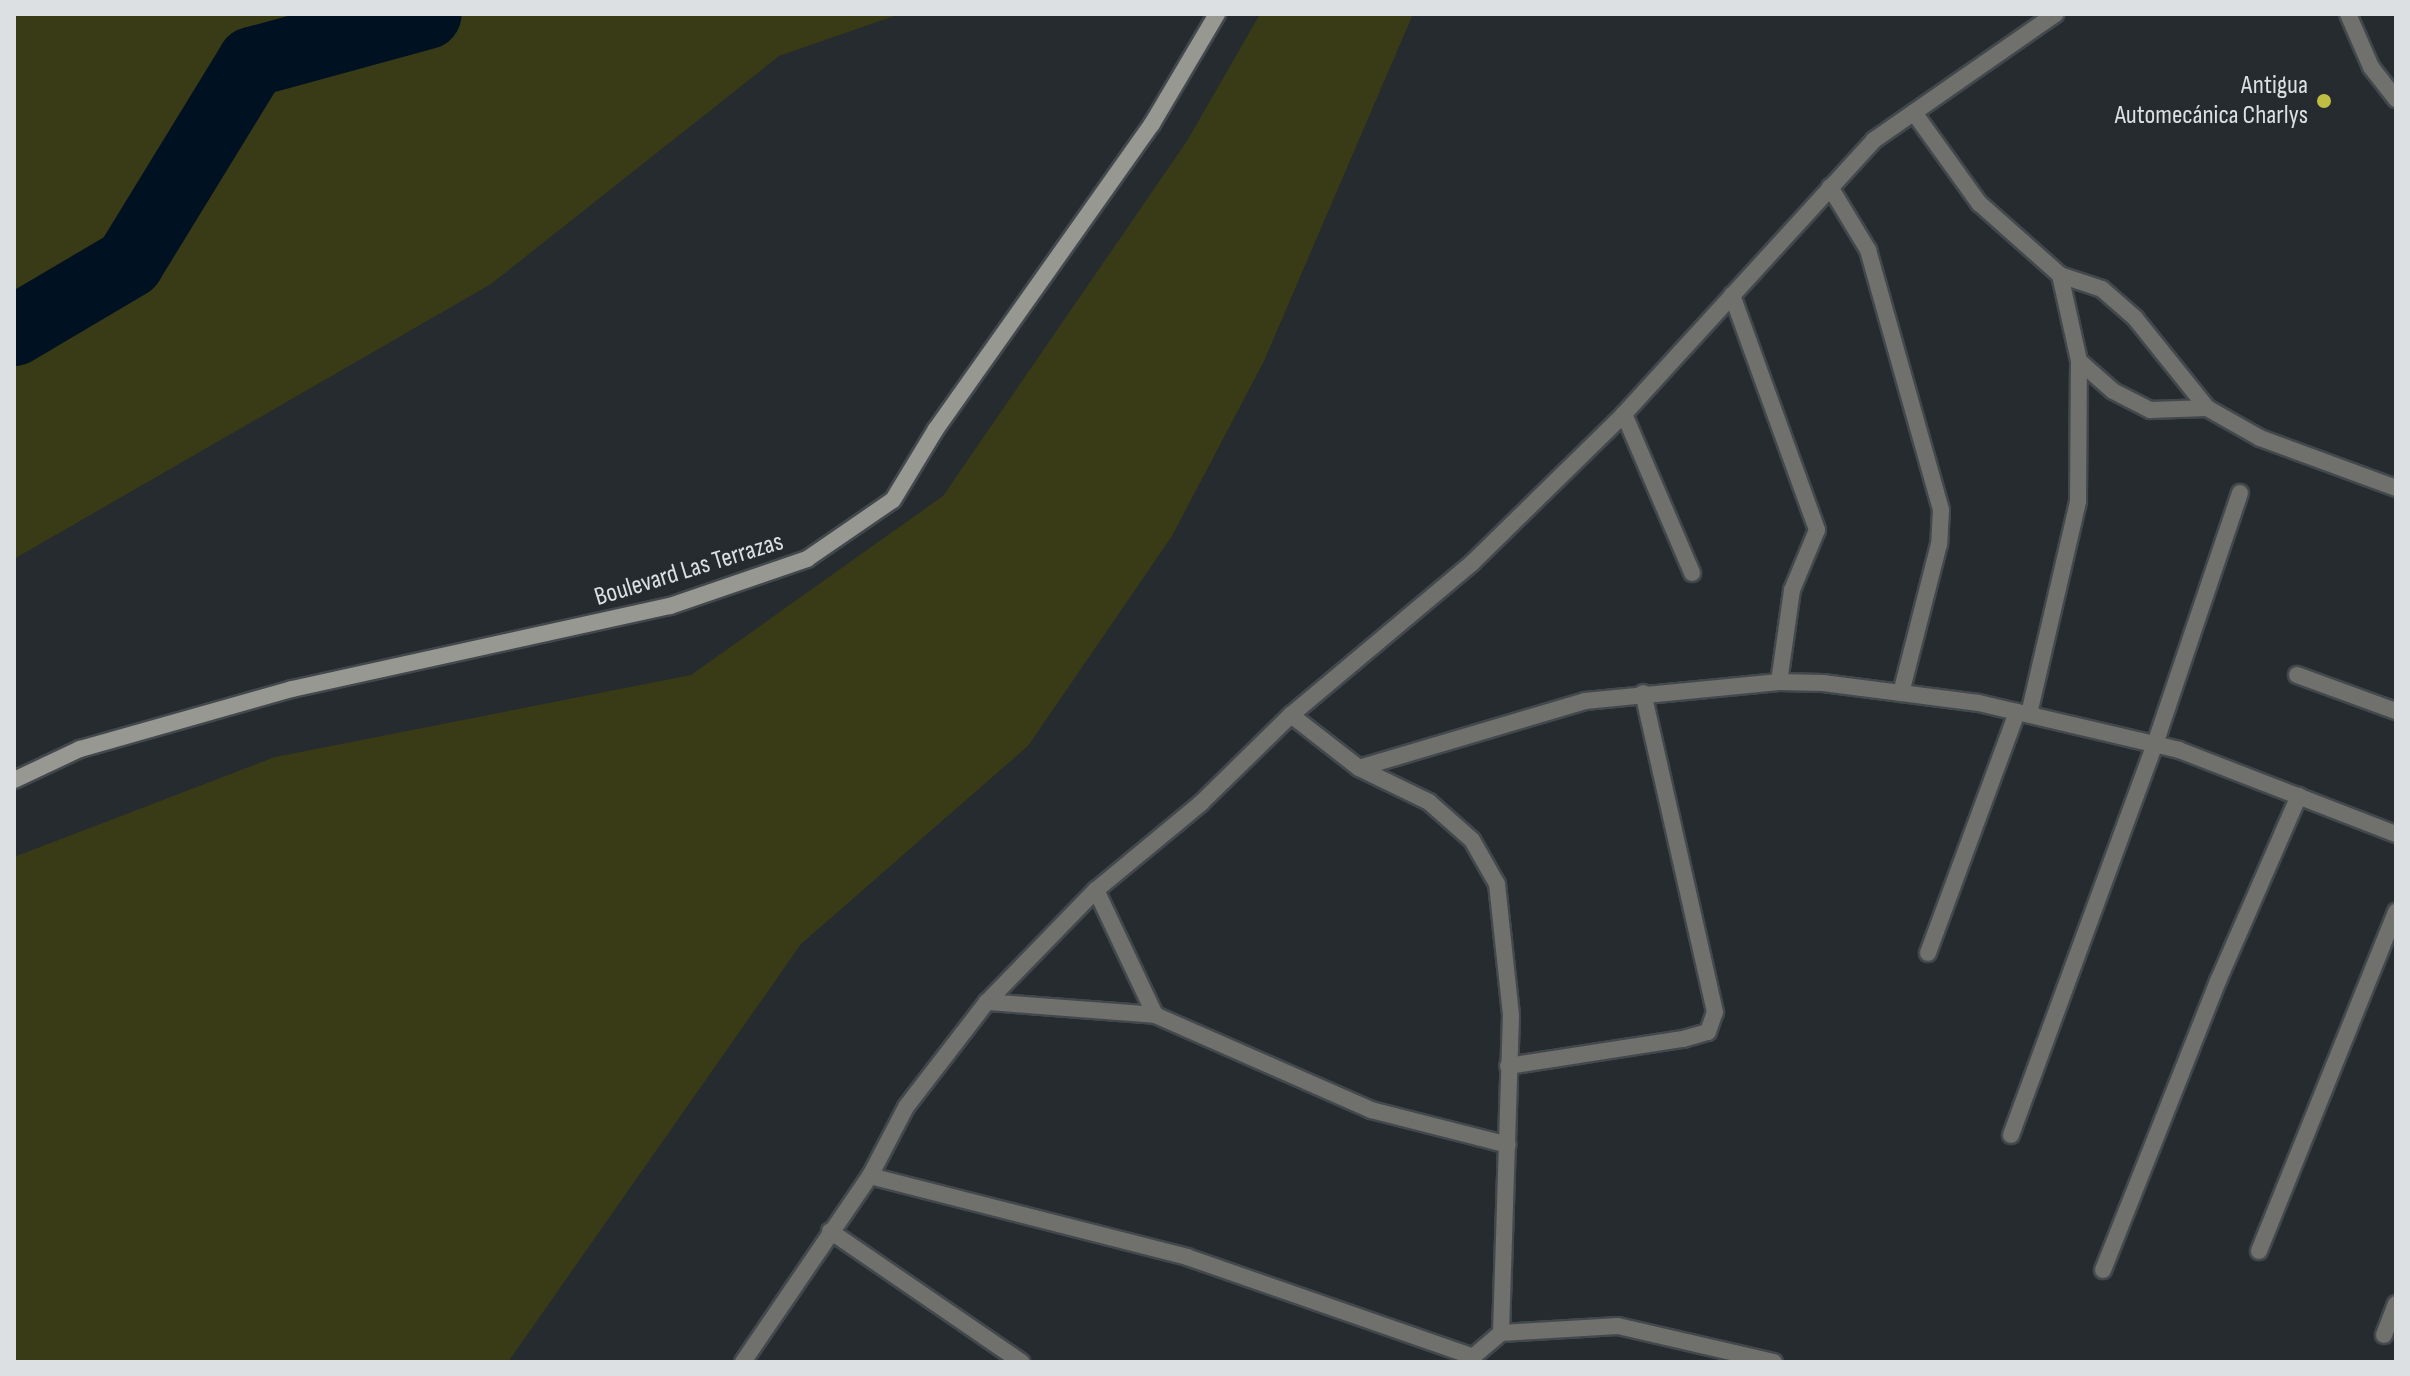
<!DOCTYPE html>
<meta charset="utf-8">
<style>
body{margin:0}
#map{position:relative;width:2410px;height:1376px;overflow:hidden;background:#252b2f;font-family:"Sofia Sans Condensed",sans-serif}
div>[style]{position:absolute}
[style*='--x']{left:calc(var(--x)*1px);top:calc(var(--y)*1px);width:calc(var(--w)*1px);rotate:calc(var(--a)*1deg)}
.green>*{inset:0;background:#393a16}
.river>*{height:70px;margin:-35px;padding:0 35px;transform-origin:35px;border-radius:35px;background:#001222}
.roads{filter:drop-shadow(2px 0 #42484c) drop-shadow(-2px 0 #42484c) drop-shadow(0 2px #42484c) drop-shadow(0 -2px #42484c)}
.street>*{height:16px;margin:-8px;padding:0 8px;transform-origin:8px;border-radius:8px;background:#70706d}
.secondary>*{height:16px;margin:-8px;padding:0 8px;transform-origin:8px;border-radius:8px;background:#989893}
.dots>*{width:22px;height:22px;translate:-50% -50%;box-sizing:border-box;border:4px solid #252b2f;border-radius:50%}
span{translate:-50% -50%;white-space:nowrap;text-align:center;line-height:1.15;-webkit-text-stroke:6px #252b2f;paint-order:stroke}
.poi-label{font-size:26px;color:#dce0e2}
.right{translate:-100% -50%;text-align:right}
.street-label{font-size:26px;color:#dce0e2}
.frame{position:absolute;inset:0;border:16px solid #dce0e2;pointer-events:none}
</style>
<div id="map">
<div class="green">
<div style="clip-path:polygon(14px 14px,900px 14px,779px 56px,491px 284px,14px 559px)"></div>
<div style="clip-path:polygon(1260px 14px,1413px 14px,1264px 361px,1172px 536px,1028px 746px,801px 944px,508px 1362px,14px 1362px,14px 857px,275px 757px,691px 675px,943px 496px,1187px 141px)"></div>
</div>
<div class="river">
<div style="--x:14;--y:331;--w:134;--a:-30.6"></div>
<div style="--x:129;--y:263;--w:236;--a:-58.5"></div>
<div style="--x:252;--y:62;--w:181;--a:-15.3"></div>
</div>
<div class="roads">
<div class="street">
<div style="--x:2348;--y:14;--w:58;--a:66.5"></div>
<div style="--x:2371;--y:67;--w:41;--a:52"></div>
<div style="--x:1915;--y:114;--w:110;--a:54.3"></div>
<div style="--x:1979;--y:203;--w:108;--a:41.6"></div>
<div style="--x:2060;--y:275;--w:44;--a:18.4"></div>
<div style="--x:2102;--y:289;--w:44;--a:41.3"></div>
<div style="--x:2135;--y:318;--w:115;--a:51.3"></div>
<div style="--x:2207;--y:408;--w:61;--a:29.5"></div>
<div style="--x:2260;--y:438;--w:145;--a:20.2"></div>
<div style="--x:1830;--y:187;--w:74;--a:58.9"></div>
<div style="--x:1868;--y:250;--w:270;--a:74.3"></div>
<div style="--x:1941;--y:510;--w:34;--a:93"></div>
<div style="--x:1939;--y:544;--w:154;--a:104.3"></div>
<div style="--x:2060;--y:275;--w:88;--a:77.5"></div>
<div style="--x:2079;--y:361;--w:45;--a:41.4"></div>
<div style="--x:2113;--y:391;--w:42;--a:27.2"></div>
<div style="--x:2150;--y:410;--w:57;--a:-2"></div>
<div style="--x:1732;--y:295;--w:250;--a:70.1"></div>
<div style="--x:1817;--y:530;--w:65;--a:112.6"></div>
<div style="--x:1792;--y:590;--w:93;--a:98"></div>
<div style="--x:1624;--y:414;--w:173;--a:66.8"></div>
<div style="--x:2297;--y:675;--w:105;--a:20"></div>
<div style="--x:2029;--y:714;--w:219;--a:-77"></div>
<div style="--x:2078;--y:501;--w:140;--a:-89.6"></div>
<div style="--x:1291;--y:715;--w:86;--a:37.9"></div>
<div style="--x:1359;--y:768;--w:78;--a:25.9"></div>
<div style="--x:1429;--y:802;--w:57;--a:41.5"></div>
<div style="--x:1472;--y:840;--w:51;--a:60.4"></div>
<div style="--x:1497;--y:884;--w:132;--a:83.9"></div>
<div style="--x:1511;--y:1015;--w:318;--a:91.8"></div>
<div style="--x:1359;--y:768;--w:236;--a:-16.5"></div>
<div style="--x:1585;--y:701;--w:195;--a:-5.6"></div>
<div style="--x:1779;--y:682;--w:44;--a:1.3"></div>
<div style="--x:1823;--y:683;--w:157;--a:7.3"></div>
<div style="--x:1979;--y:703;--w:205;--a:13.2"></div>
<div style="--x:2179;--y:750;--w:233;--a:21.2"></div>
<div style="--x:1096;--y:890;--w:138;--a:64.7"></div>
<div style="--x:1928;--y:953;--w:257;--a:-69.7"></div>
<div style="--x:987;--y:1002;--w:169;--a:4.4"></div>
<div style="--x:1155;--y:1015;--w:236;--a:23.7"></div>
<div style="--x:1371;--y:1110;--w:141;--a:14.3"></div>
<div style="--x:1508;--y:1066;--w:177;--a:-8.8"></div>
<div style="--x:1683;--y:1039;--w:26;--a:-16"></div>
<div style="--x:1708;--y:1032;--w:21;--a:-71"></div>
<div style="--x:1715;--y:1012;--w:327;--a:-102.7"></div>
<div style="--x:2011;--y:1135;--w:417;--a:-69.8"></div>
<div style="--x:2155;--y:744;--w:265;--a:-71.3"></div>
<div style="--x:870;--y:1176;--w:327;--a:14.3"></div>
<div style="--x:1187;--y:1257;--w:304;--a:19.2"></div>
<div style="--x:830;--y:1231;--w:232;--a:34.4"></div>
<div style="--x:2259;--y:1251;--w:366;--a:-68"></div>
<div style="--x:2103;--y:1270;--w:311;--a:-68.3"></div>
<div style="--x:2218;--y:981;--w:202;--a:-66.4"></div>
<div style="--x:2384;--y:1335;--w:33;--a:-69"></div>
<div style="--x:1468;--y:1361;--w:43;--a:-40.3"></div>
<div style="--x:1501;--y:1333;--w:117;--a:-3.4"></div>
<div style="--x:1618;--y:1326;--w:160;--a:13"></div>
<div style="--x:743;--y:1362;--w:225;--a:-55.7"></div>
<div style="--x:870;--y:1176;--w:78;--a:-62.4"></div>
<div style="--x:906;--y:1107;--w:133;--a:-52.4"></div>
<div style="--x:987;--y:1002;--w:156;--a:-45.8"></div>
<div style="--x:1096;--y:890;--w:136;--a:-39.6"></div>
<div style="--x:1201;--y:803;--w:126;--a:-44.4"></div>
<div style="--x:1291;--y:715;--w:236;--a:-40"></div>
<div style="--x:1472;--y:563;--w:213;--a:-44.4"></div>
<div style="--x:1624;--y:414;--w:371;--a:-47.6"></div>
<div style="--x:1874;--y:140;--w:221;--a:-34.8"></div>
</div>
<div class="secondary">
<div style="--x:14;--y:780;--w:73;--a:-25.2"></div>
<div style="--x:80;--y:749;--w:220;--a:-15.8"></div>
<div style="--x:292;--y:689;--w:387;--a:-12.4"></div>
<div style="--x:670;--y:606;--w:145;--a:-18.9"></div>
<div style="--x:807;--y:559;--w:104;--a:-34.5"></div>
<div style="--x:893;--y:500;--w:83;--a:-58.8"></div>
<div style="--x:936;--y:429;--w:374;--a:-54.7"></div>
<div style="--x:1152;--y:124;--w:128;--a:-59.4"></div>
</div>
</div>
<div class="dots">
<div style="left:2324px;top:101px;background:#bebf42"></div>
</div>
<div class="poi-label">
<span class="right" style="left:2308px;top:101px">Antigua<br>Automecánica Charlys</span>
</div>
<div class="street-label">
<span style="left:689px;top:570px;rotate:-17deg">Boulevard Las Terrazas</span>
</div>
<div class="frame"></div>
</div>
